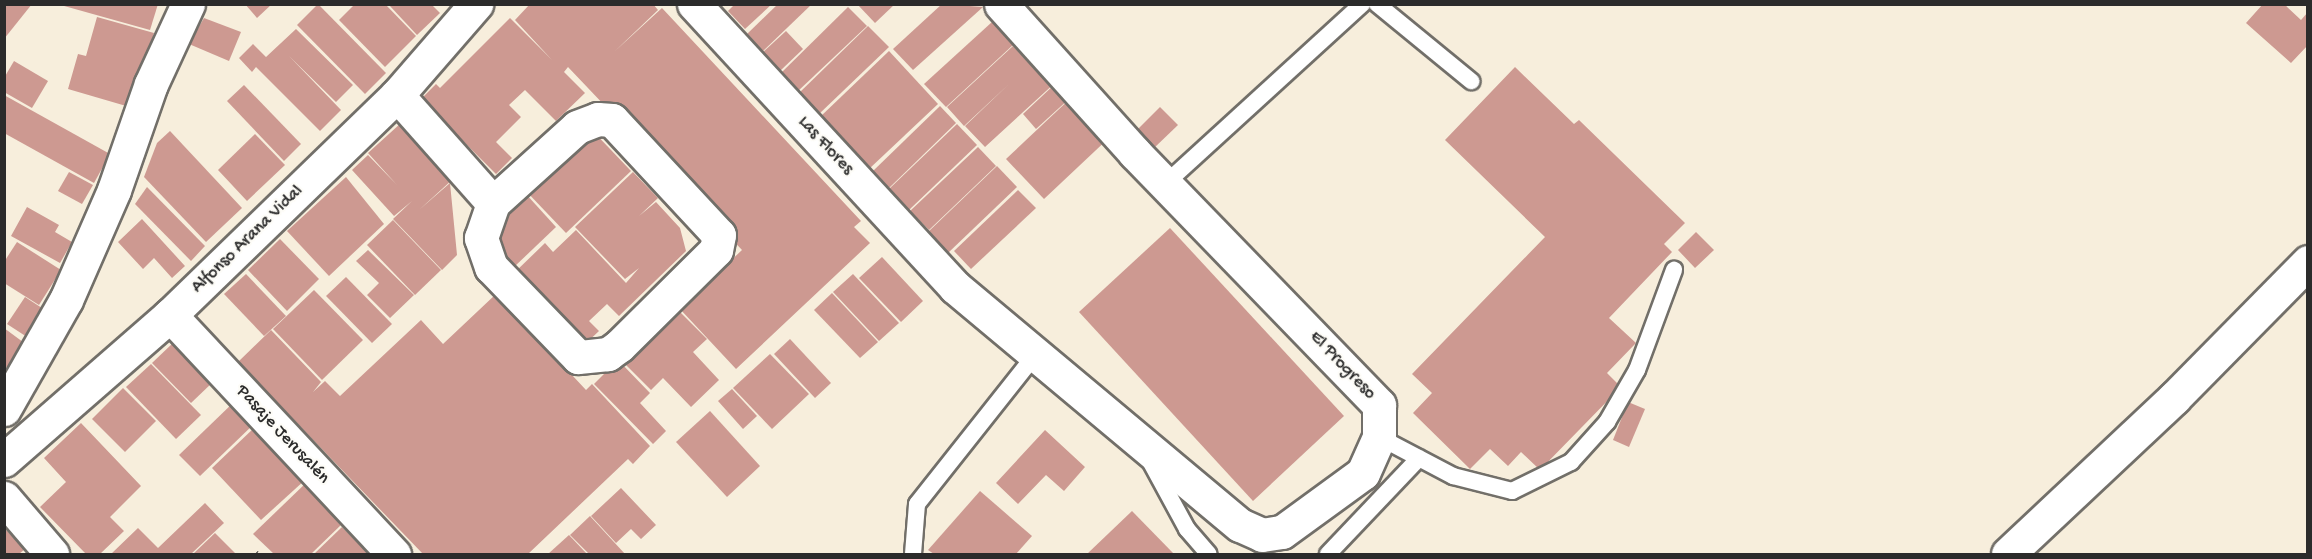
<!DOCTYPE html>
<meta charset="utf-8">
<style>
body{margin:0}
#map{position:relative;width:2312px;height:559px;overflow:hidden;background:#f7eedc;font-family:"Gochi Hand",sans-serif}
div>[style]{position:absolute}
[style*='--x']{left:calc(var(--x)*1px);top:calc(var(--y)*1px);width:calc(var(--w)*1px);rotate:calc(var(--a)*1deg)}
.building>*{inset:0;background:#cd9991}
.path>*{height:4px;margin-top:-2px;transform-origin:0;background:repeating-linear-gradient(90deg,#726f69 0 1.5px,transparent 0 6px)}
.roads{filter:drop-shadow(2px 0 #726f69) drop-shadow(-2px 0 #726f69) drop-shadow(0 2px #726f69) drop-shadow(0 -2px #726f69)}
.service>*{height:16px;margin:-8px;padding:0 8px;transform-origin:8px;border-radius:8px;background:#fff}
.minor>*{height:33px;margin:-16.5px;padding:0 16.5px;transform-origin:16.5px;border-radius:16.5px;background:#fff}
span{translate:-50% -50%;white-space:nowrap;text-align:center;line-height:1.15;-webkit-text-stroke:4.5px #fdfcf7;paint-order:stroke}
.street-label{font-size:18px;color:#2b2b2b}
.frame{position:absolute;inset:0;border:6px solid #2b2b2b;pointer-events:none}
</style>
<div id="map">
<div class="building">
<div style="clip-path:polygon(4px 4px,32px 4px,4px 39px)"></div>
<div style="clip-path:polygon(57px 4px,158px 4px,150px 30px)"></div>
<div style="clip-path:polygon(245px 4px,272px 4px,257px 18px)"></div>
<div style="clip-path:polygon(318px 4px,386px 73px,365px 94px,297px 25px)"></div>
<div style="clip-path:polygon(355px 4px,385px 4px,416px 36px,385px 67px,339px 20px)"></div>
<div style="clip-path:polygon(530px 4px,653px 4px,658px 10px,614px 52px,662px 8px,861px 221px,854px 227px,870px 243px,736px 369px,680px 309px,742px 250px,568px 67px,564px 72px,585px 93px,556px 121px,525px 90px,509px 105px,521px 117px,496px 142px,512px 158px,496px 174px,421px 99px,436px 84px,440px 88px,510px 18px,552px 60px,515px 20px)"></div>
<div style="clip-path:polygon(735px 4px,772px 4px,745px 29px,728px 11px)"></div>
<div style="clip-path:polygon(778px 4px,812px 4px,762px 52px,746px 35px)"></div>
<div style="clip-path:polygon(857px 4px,895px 4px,875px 23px)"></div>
<div style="clip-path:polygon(942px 4px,983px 7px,913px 70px,893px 49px)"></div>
<div style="clip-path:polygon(2263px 4px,2284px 4px,2301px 20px,2308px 12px,2308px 45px,2291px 63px,2246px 23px)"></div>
<div style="clip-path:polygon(389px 5px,432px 5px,440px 13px,417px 35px)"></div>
<div style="clip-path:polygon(848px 7px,867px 26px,797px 92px,780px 74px)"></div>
<div style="clip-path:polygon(97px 17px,154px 33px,133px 108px,68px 89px,78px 54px,86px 56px)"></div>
<div style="clip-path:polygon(204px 18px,241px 32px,229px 61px,189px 44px)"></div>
<div style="clip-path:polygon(992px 22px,1013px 45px,946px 107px,924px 84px)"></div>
<div style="clip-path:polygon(868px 26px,889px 47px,818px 115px,798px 94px)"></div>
<div style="clip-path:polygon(296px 29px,353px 85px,336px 102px,289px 56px,341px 110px,320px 131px,256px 67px,252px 72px,239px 58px,253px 44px,266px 57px)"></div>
<div style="clip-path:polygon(786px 31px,803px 49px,779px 72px,761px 54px)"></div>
<div style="clip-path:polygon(1013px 46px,1031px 65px,1037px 60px,1057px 81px,985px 147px,965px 126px,1009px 84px,964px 126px,947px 107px)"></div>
<div style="clip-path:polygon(889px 51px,938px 104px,869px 169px,820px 117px)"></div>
<div style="clip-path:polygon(14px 61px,48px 81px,32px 108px,4px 92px,4px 78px)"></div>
<div style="clip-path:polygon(1515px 67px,1574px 124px,1579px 120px,1685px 223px,1664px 244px,1672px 252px,1609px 318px,1636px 343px,1607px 373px,1621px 387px,1540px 470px,1521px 452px,1508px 466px,1490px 449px,1470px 469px,1413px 413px,1432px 393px,1412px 374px,1545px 237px,1445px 140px)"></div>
<div style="clip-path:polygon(1056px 83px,1070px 98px,1036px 129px,1023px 114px)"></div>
<div style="clip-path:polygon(244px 85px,301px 144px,284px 161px,227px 101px)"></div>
<div style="clip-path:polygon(4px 95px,110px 154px,94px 183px,4px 133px)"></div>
<div style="clip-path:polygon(1074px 95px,1112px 135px,1044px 199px,1006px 159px)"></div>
<div style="clip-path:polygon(940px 106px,956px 123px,888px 189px,872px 172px)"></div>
<div style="clip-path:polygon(1160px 107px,1178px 125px,1153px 149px,1136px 131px)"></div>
<div style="clip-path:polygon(401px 123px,453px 179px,419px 210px,450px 183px,457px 255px,442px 270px,393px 219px,412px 201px,394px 216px,352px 170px,368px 155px,397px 185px,368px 153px)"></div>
<div style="clip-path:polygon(957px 124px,977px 145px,909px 210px,889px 189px)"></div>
<div style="clip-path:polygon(590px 128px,631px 171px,566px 233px,525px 190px)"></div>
<div style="clip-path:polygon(170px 131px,242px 208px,206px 242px,144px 177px,157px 143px)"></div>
<div style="clip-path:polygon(255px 134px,285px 165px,247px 201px,218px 170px)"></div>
<div style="clip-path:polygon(978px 147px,996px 166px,929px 230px,910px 211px)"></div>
<div style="clip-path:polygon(997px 166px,1017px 187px,948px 253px,928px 232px)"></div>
<div style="clip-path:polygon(69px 172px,93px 185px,82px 204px,58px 191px)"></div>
<div style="clip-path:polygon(633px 172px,658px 198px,639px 216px,656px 202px,680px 228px,686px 251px,619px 316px,607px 304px,589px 321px,599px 331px,581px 348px,512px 275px,545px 243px,553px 252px,576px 230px,626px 283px,639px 268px,625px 279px,575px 227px)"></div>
<div style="clip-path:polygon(346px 177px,384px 224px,329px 276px,287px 231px)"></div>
<div style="clip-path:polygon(147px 187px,205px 246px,191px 261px,135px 204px)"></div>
<div style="clip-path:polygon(1018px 190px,1036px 208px,971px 269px,954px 251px)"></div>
<div style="clip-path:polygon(526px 194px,556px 227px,513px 268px,482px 236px)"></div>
<div style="clip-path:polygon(27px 207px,59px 225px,55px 232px,72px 242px,60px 263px,11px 236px)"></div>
<div style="clip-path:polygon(142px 219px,185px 266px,172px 278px,154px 258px,143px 269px,118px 242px)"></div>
<div style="clip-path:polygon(393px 220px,441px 270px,415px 295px,367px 245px)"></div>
<div style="clip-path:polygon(1170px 228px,1344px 416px,1253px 501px,1079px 312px)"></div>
<div style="clip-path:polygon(1696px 232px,1714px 250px,1695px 268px,1678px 250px)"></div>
<div style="clip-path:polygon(280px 239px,319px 279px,287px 311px,248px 270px)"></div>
<div style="clip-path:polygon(17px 242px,61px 270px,39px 305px,4px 283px,4px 262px)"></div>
<div style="clip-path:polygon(368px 250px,414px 295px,390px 318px,367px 295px,379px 283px,356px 261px)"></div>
<div style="clip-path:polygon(882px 257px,923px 301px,901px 322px,859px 278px)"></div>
<div style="clip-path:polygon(246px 274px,286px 316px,264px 336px,224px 294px)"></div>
<div style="clip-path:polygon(853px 274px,899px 323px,879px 341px,833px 292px)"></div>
<div style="clip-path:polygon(346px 277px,392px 324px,372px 343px,326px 296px)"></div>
<div style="clip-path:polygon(314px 290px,363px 340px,322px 380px,273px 329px)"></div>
<div style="clip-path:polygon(832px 293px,878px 342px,860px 358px,814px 310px)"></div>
<div style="clip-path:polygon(496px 294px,586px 390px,592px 384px,650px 446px,633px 464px,628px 459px,528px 554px,423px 554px,238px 362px,271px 330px,321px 382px,313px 392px,325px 381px,340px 396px,421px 320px,443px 344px)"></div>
<div style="clip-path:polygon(25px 297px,45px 310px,27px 337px,7px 324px)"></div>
<div style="clip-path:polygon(679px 311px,707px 339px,693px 352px,719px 380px,691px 407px,663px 378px,651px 390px,624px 363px,661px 319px,665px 324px)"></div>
<div style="clip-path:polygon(4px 328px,27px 345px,9px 369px,4px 365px)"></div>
<div style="clip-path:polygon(790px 339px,831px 383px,815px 398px,774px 354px)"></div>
<div style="clip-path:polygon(174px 342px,213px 382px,191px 403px,152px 363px)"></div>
<div style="clip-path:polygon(770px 354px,809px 394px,772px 429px,733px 388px)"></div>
<div style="clip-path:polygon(618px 360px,650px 393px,640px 403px,666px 431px,653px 444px,594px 384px)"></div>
<div style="clip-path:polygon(151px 364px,201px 415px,176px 439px,126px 387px)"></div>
<div style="clip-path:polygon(123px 388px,156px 421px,125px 452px,92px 419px)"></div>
<div style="clip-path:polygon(732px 389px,757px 416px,743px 429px,718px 401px)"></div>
<div style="clip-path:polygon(235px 401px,256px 422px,200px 476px,179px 455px)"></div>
<div style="clip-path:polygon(1628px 402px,1645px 409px,1629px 447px,1613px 440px)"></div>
<div style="clip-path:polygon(710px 411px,760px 466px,727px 497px,676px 442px)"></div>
<div style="clip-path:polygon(81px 423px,141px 486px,110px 517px,124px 531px,100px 554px,86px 554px,40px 507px,66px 482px,44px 458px)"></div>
<div style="clip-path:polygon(255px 427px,305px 480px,261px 520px,212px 468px)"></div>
<div style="clip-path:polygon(1045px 430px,1085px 467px,1064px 491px,1046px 475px,1018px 504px,996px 483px)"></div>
<div style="clip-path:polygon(308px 481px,342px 524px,311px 554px,274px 554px,253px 534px)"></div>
<div style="clip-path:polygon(621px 488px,656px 525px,641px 539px,631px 529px,616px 543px,591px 516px)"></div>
<div style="clip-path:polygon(980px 491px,1032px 536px,1016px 554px,934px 554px,928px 550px)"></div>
<div style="clip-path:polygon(205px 503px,224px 523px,191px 554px,111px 554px,138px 528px,158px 548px)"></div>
<div style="clip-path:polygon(1132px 511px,1174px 554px,1087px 554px)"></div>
<div style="clip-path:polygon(590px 516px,625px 554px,589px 554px,570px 535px)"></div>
<div style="clip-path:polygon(342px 527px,369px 554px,314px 554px)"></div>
<div style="clip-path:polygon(4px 528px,25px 549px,19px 554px,4px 554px)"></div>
<div style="clip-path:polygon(215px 533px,236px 554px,193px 554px)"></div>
<div style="clip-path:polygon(569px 535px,587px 554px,548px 554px)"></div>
</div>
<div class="path">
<div style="--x:256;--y:552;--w:3;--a:45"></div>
</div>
<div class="roads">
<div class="service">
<div style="--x:1377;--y:4;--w:122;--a:39.3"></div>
<div style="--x:1165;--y:184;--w:267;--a:-42.4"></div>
<div style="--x:1379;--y:437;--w:84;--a:27.8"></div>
<div style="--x:1453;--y:476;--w:61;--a:14.3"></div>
<div style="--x:1512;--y:491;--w:66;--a:-26.2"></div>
<div style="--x:1571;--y:462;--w:54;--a:-48"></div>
<div style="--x:1607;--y:422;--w:60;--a:-60"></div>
<div style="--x:1637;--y:370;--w:107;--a:-69.7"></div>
<div style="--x:1149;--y:459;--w:80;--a:61.5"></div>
<div style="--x:1187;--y:529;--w:33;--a:49"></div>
<div style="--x:913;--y:554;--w:50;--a:-85.4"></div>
<div style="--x:917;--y:504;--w:191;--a:-51.6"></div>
<div style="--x:1328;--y:554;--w:132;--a:-46.5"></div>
</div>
<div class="minor">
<div style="--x:694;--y:4;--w:385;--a:47.3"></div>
<div style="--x:955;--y:287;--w:371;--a:39.9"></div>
<div style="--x:1240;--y:525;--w:24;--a:24"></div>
<div style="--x:1262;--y:535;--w:20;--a:-9"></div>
<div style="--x:1282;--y:532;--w:100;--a:-36.1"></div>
<div style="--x:1363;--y:473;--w:39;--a:-66"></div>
<div style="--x:1379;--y:437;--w:32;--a:-90"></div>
<div style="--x:1379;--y:405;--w:351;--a:-134.1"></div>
<div style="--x:1135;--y:153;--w:200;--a:-132"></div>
<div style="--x:397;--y:95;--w:144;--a:48.4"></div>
<div style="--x:598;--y:119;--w:14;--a:4"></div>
<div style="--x:612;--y:120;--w:157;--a:47.1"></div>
<div style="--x:719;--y:235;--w:15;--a:101"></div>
<div style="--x:716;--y:250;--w:136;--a:135.3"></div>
<div style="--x:619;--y:346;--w:14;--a:144"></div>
<div style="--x:608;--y:354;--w:30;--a:174"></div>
<div style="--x:578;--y:357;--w:125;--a:-134"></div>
<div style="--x:491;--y:267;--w:31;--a:-109"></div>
<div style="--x:481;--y:238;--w:37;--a:-71"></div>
<div style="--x:493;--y:203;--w:113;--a:-42.1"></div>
<div style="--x:577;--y:127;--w:22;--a:-21"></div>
<div style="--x:170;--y:315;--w:328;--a:46.9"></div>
<div style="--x:4;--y:409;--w:125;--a:-60.4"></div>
<div style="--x:66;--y:300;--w:120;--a:-66.4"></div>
<div style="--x:114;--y:190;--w:112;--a:-70.8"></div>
<div style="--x:151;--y:84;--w:88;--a:-65.2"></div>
<div style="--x:4;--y:460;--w:220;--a:-41.1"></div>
<div style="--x:170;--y:315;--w:316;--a:-44.1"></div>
<div style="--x:397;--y:95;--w:121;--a:-49"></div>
<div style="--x:4;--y:498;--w:74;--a:49.4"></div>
<div style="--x:2008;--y:554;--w:228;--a:-43.2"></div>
<div style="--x:2174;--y:398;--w:191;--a:-45.4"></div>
</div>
</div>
<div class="street-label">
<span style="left:825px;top:146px;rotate:47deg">Las Flores</span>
<span style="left:248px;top:240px;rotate:-44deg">Alfonso Arana Vidal</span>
<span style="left:1342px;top:366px;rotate:46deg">El Progreso</span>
<span style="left:282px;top:435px;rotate:47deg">Pasaje Jerusalén</span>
</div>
<div class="frame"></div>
</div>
